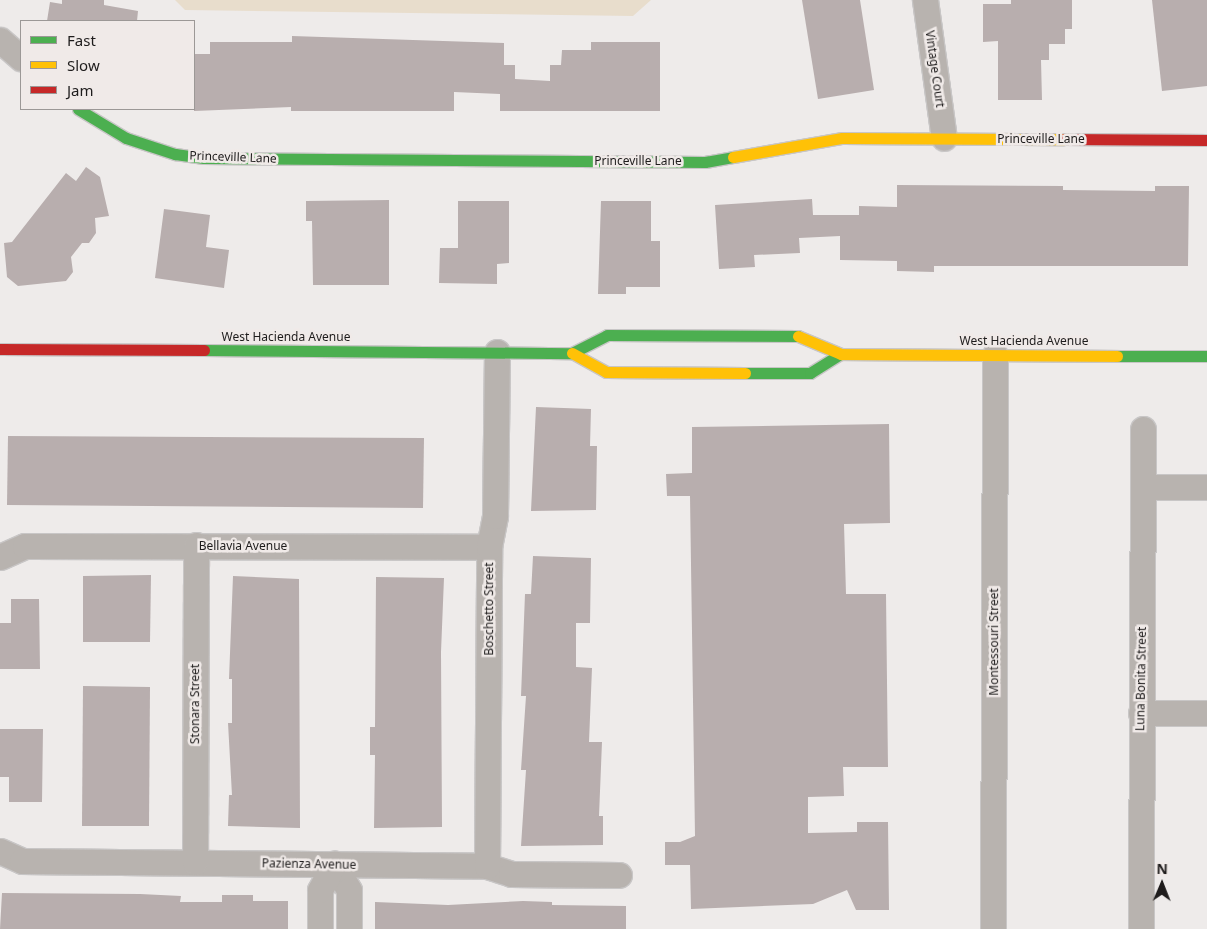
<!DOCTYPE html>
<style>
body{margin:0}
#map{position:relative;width:1207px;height:929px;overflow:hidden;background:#eeebea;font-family:"Noto Sans",sans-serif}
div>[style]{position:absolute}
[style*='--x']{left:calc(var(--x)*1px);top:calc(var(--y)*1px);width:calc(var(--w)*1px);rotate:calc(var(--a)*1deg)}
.green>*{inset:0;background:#e8ddcc}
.building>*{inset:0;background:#b8aeae}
.roads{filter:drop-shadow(1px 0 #c8c6c6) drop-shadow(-1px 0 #c8c6c6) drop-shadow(0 1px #c8c6c6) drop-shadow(0 -1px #c8c6c6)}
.street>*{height:25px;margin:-12.5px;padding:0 12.5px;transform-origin:12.5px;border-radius:12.5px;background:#b8b3af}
.fast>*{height:11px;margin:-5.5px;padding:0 5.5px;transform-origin:5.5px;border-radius:5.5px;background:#4caf50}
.slow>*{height:11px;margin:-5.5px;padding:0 5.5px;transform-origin:5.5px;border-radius:5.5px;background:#ffc107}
.jam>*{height:11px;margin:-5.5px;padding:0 5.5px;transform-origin:5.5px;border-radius:5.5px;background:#c62828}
span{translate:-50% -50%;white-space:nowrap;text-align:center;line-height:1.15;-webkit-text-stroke:5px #f0eae8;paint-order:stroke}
.street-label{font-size:12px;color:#1e1c1c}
.legend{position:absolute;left:20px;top:20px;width:175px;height:90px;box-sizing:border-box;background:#f0eae8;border:1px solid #9c9896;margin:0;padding:6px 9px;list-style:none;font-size:15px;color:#1e1c1c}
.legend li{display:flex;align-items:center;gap:10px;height:25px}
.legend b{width:25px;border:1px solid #9c9896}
.north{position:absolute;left:1137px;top:859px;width:50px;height:50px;-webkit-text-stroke:4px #f0eae8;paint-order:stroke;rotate:1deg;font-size:14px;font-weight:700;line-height:20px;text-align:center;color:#1e1c1c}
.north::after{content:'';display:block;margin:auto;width:18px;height:22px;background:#1e1c1c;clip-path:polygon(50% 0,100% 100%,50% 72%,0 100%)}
</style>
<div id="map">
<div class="green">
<div style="clip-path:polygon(175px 0,651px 0,633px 16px,185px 10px)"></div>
</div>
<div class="building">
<div style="clip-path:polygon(62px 0,104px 0,104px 5px,138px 11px,137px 21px,47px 21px,50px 2px,62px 4px)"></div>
<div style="clip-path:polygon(802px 0,860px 0,874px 90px,818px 99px)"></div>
<div style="clip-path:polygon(1011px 0,1072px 0,1072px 29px,1065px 29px,1065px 44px,1049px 44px,1049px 60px,1041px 60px,1042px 100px,998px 100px,998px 41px,983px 42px,983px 4px,1011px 4px)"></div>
<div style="clip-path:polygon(1152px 0,1207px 0,1207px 86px,1162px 91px)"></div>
<div style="clip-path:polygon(292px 36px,504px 43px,504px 65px,515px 65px,515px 79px,550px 81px,550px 65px,561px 65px,562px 50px,591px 50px,591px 42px,660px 42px,660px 111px,500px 111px,500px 94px,454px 92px,454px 111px,291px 111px,291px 107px,194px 111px,194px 54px,210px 54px,210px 42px,292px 42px)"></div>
<div style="clip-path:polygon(86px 167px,100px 177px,109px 216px,95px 218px,96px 233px,89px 243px,82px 243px,71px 257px,73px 272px,66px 281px,18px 286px,7px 277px,4px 243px,12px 242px,66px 173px,76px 181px)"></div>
<div style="clip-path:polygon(897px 185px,1063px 186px,1063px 190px,1155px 191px,1155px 186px,1189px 186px,1188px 266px,934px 266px,934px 272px,897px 271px,897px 261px,840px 260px,840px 236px,799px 238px,800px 253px,754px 255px,755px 267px,719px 269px,715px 205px,812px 199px,813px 215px,859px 215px,859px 206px,897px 207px)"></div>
<div style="clip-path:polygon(389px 200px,389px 285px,313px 285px,312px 221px,306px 221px,306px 201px)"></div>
<div style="clip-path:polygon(458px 201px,509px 201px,509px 263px,497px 264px,497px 284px,439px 283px,440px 248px,458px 248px)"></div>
<div style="clip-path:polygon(601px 201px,651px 201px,651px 241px,660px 241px,660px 287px,626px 287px,626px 294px,598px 294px)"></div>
<div style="clip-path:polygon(164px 209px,210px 215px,206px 247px,229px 250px,224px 288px,155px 278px)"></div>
<div style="clip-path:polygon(536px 407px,591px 409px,590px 446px,597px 446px,596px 510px,531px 511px)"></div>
<div style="clip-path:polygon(889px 424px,890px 523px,844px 524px,846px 594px,886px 594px,888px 767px,843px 767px,844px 796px,808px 797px,808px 833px,857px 832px,857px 822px,888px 822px,889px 910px,856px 910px,847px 890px,813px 904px,691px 909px,690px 865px,665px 865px,665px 842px,680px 842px,695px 836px,690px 496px,667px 496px,666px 474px,692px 473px,692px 427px)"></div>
<div style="clip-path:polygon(8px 436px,424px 438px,423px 508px,7px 505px)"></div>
<div style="clip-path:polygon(533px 556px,591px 558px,590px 623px,576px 623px,576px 667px,592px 668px,589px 742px,602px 742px,599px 816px,603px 816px,603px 845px,521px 846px,526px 770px,521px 770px,526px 696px,521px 696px,525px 594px,531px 594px)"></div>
<div style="clip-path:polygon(151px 575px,150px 642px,83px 642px,83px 576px)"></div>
<div style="clip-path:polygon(233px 576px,299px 579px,300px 828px,228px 826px,229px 795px,232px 795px,228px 723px,232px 723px,232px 679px,229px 679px)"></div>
<div style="clip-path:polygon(376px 577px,444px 578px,441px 652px,442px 827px,374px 828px,375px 755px,370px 755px,370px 727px,375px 727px)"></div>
<div style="clip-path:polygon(11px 599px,39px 599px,40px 669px,0 669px,0 623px,11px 623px)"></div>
<div style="clip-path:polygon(83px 686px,150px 687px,149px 826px,82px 826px)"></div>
<div style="clip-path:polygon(0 729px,43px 729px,42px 802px,9px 802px,9px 777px,0 777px)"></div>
<div style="clip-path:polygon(2px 893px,140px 894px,181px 896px,180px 902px,222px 902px,222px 895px,253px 895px,253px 901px,288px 901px,288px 929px,0 929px)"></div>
<div style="clip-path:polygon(523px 901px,552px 902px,552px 905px,626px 906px,626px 929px,375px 929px,375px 902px,448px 905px)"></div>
</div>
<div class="roads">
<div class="street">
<div style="--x:925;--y:0;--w:139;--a:82.2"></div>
<div style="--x:0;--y:40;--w:28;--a:41"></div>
<div style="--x:1144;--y:487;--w:63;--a:0"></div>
<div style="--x:0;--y:557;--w:27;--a:-24"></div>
<div style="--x:25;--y:546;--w:464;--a:0.1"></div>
<div style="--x:1141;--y:713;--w:66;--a:0"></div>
<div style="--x:0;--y:851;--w:24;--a:24"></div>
<div style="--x:22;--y:861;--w:465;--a:0.6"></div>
<div style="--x:487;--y:866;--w:25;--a:18"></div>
<div style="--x:511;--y:874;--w:108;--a:0.5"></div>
<div style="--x:195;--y:862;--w:317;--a:-89.8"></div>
<div style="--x:334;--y:864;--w:30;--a:60"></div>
<div style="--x:349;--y:890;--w:39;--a:90"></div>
<div style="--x:487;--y:866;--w:319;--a:-89.6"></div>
<div style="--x:489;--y:547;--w:32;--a:-79"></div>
<div style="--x:495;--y:516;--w:164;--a:-89.3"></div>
<div style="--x:320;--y:929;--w:39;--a:-90"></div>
<div style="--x:320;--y:890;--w:30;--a:-62"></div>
<div style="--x:993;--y:929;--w:574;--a:-89.8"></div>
<div style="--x:1141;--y:929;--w:500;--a:-89.77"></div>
</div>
<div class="fast">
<div style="--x:78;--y:109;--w:56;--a:31.1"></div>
<div style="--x:126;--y:138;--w:52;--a:18.1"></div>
<div style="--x:175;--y:154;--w:29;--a:8"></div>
<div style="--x:204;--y:158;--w:501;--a:0.46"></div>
<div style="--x:705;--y:162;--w:28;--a:-10"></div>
<div style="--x:204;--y:350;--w:368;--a:0.5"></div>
<div style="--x:572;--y:353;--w:39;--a:-27"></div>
<div style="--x:607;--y:335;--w:191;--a:0.3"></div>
<div style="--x:1117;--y:356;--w:90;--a:0"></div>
<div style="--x:745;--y:373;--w:65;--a:0"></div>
<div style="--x:810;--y:373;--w:36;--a:-32"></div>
</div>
<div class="slow">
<div style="--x:733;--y:157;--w:111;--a:-9.9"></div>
<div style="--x:842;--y:138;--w:222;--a:0.3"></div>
<div style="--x:798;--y:336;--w:47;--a:22.7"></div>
<div style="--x:841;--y:354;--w:276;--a:0.4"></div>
<div style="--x:572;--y:353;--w:39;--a:29"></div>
<div style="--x:606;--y:372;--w:139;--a:0.4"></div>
</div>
<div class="jam">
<div style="--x:1064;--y:139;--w:143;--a:0.4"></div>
<div style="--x:0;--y:349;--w:204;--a:0.3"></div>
</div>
</div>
<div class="street-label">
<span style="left:935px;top:69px;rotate:82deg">Vintage Court</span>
<span style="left:1041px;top:139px">Princeville Lane</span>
<span style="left:233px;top:157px;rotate:2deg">Princeville Lane</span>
<span style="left:638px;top:161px">Princeville Lane</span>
<span style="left:286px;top:337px">West Hacienda Avenue</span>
<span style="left:1024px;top:341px">West Hacienda Avenue</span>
<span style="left:243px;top:546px">Bellavia Avenue</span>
<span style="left:489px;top:609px;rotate:-90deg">Boschetto Street</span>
<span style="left:994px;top:642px;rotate:-90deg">Montessouri Street</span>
<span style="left:1141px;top:679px;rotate:-89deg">Luna Bonita Street</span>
<span style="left:195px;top:704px;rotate:-90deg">Stonara Street</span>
<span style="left:309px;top:864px;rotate:1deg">Pazienza Avenue</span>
</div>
<ul class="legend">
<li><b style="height:6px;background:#4caf50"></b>Fast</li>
<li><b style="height:6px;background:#ffc107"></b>Slow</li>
<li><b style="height:6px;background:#c62828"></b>Jam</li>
</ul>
<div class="north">N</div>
</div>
